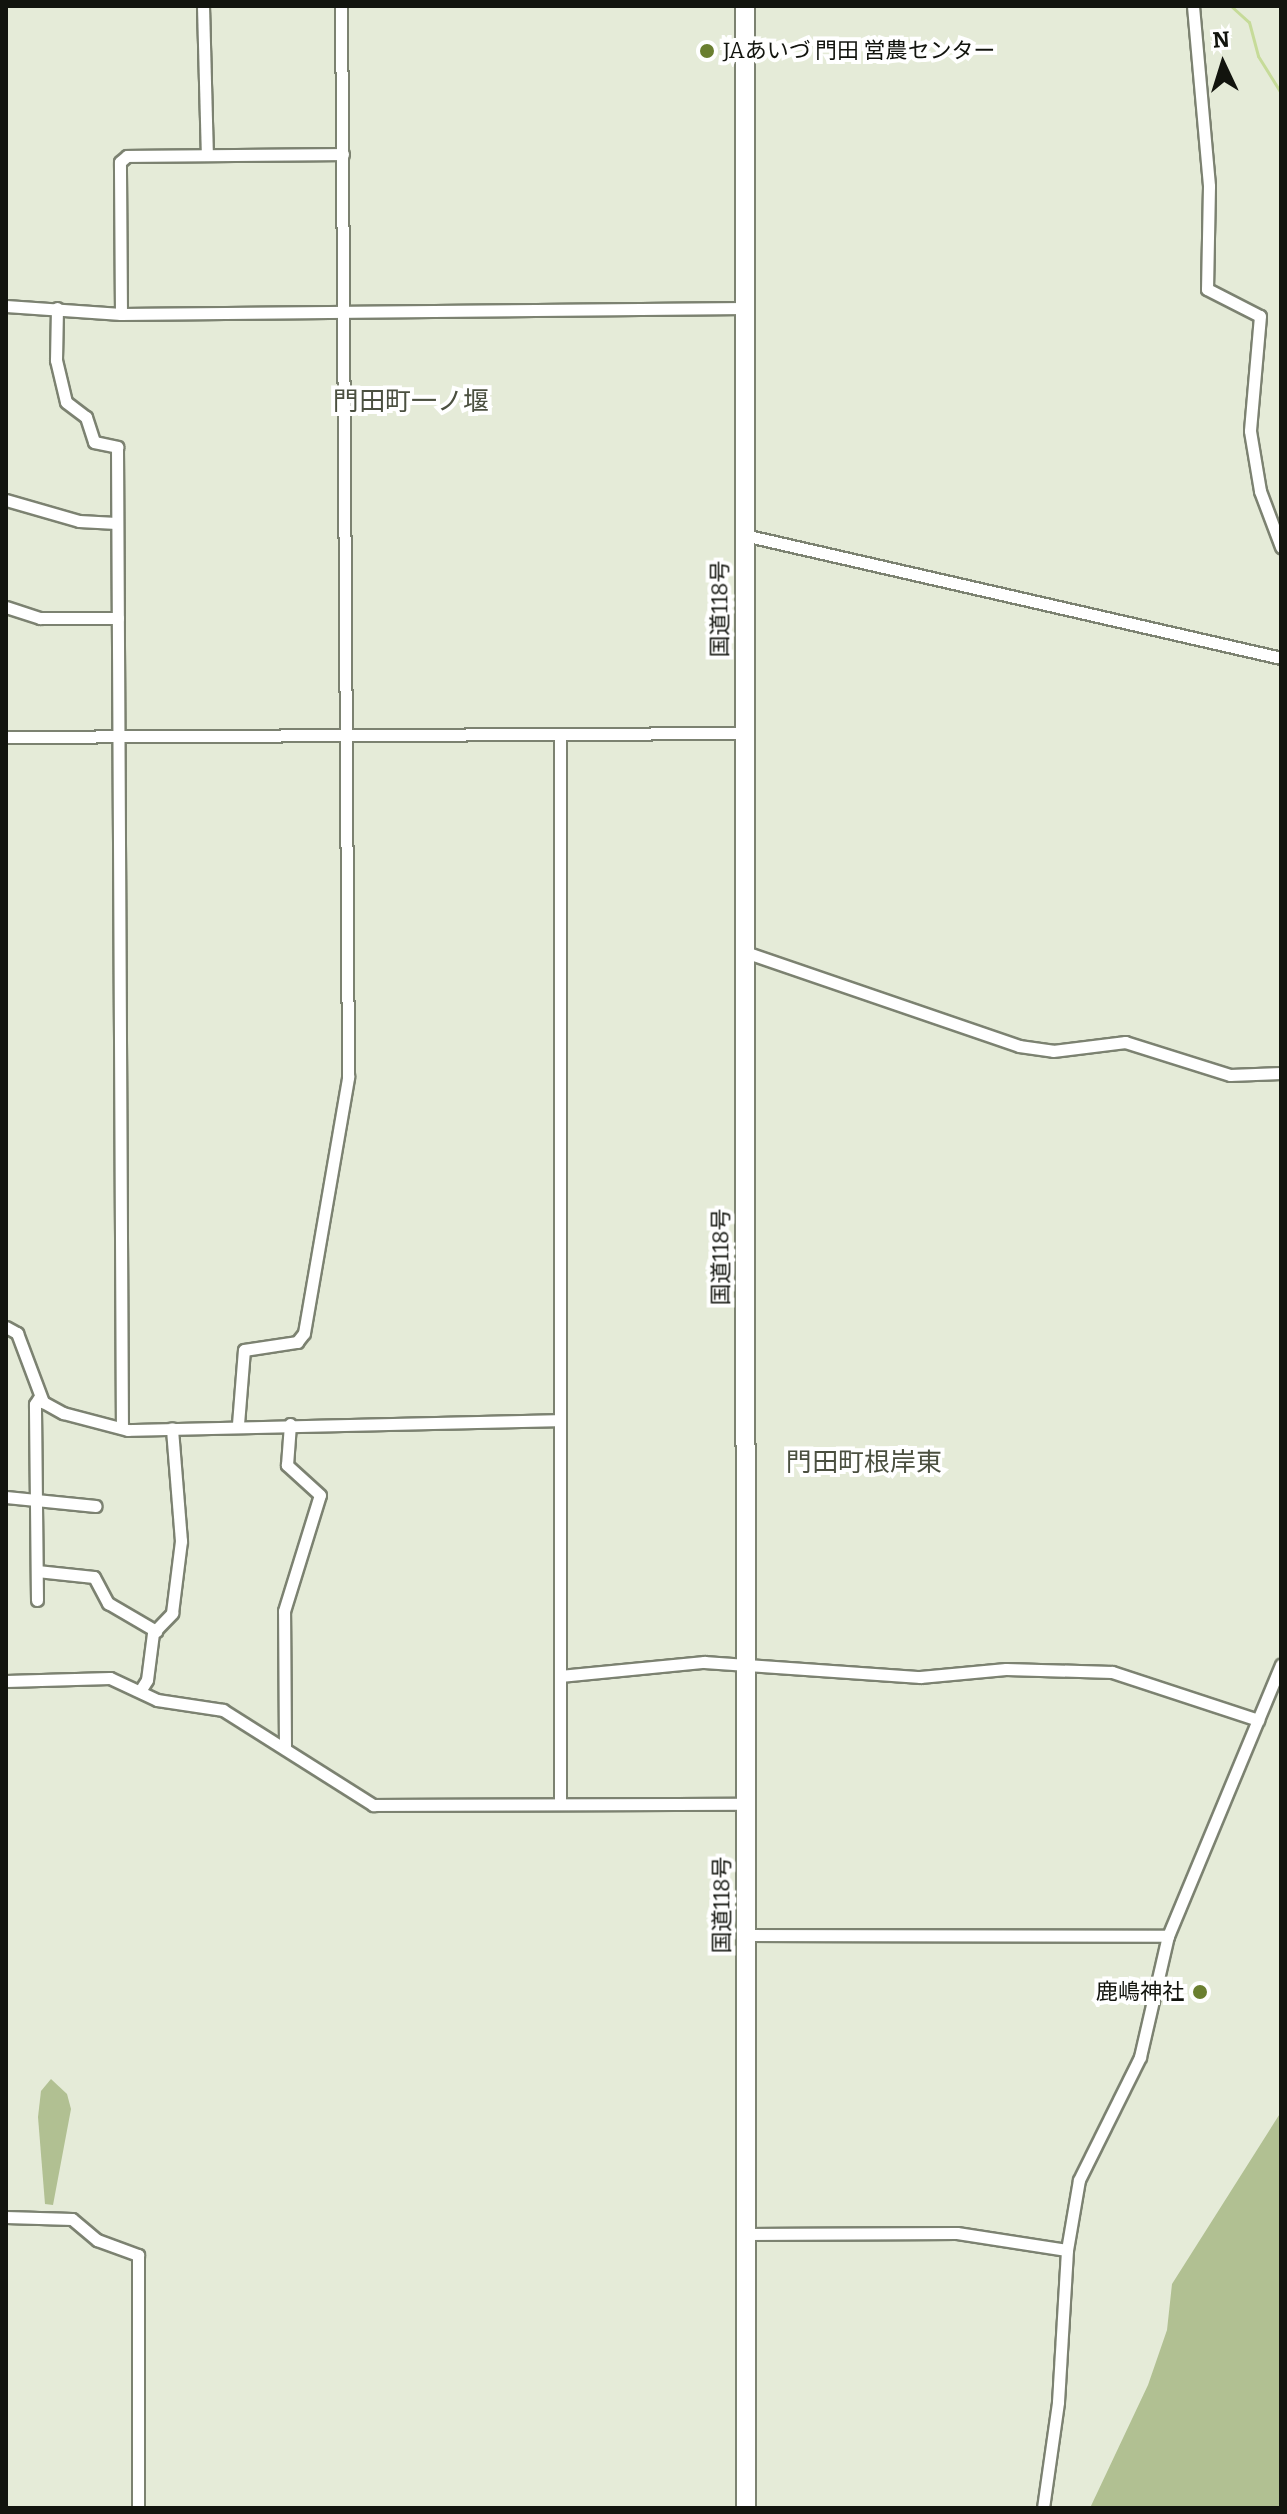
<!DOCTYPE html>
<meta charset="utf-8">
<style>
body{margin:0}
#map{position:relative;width:1287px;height:2514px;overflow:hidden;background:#e5ebd8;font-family:Bitter,"Noto Sans JP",serif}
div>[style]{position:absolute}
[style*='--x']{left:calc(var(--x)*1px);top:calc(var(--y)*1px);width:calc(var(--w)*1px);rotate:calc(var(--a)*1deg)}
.green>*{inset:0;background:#b1c092}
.stream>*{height:3px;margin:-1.5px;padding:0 1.5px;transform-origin:1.5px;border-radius:1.5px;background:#c6db99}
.roads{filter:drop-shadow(2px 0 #7c8271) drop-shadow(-2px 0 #7c8271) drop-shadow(0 2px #7c8271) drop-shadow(0 -2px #7c8271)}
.minor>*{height:11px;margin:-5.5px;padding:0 5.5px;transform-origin:5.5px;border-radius:5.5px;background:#fff}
.trunk>*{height:18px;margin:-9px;padding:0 9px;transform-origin:9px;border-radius:9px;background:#fff}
.dots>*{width:22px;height:22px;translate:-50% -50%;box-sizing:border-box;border:4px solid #fff;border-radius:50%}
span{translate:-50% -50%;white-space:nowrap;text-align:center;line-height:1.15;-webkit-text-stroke:8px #fff;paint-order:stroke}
.poi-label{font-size:22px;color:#12140e}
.left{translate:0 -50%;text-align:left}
.right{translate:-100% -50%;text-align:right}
.street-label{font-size:22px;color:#12140e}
.quarter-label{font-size:26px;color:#4b5040}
.frame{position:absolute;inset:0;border:8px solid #12140e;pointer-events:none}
.north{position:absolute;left:1183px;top:24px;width:80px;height:80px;-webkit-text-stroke:6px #fff;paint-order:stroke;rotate:356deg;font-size:22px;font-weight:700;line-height:32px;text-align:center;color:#12140e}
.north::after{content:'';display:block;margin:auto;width:28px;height:36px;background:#12140e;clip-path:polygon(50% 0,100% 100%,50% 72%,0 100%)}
</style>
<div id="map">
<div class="green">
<div style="clip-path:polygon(51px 2079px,67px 2094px,71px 2109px,53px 2205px,45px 2204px,38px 2117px,41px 2091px)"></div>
<div style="clip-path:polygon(1281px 2112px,1281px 2508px,1090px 2508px,1148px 2385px,1167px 2330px,1172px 2284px)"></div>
</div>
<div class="stream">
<div style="--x:1231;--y:6;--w:24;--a:42"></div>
<div style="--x:1249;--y:22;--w:35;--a:75"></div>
<div style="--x:1258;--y:56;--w:44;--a:58.1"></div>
</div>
<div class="roads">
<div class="minor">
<div style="--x:203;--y:6;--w:149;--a:88.5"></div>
<div style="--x:1193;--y:6;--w:181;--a:84.9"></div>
<div style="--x:1209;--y:186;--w:103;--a:91.1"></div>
<div style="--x:1207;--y:289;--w:59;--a:27"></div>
<div style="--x:1260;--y:316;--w:115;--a:95"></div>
<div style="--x:1250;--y:431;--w:61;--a:80.5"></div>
<div style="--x:1260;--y:491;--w:60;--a:69.4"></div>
<div style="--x:6;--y:306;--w:115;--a:4"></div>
<div style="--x:121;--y:314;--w:624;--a:-0.55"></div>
<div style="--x:57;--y:308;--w:52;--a:91.1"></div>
<div style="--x:56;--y:360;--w:43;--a:76.6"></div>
<div style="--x:66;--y:402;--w:25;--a:37"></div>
<div style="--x:86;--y:417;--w:26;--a:72"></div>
<div style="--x:94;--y:442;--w:24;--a:12"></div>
<div style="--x:117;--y:447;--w:981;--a:89.71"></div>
<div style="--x:121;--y:314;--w:152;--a:-90.4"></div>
<div style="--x:120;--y:162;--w:9;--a:-41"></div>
<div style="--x:127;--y:156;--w:216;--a:-0.5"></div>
<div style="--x:6;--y:500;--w:76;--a:16"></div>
<div style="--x:79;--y:521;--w:37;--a:3"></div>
<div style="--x:744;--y:535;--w:551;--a:12.9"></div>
<div style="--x:6;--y:607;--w:36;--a:18"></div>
<div style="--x:40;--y:618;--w:78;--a:0"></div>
<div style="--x:6;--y:737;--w:738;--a:-0.31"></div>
<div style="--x:745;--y:952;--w:290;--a:18.9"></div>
<div style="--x:1019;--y:1046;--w:34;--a:8"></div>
<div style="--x:1053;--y:1051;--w:73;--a:-7.1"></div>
<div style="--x:1125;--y:1042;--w:110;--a:17.4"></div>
<div style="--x:1230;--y:1075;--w:51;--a:-2.2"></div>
<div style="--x:6;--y:1327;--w:13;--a:29"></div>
<div style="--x:17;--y:1333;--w:74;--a:69.4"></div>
<div style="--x:43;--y:1402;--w:23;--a:29"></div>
<div style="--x:63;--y:1413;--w:67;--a:14.7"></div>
<div style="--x:128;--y:1430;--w:432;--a:-1.3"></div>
<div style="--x:238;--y:1424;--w:74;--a:-85.4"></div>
<div style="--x:244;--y:1350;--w:54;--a:-8.6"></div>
<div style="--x:297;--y:1342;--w:11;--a:-52"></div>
<div style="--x:304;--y:1333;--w:260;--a:-80.2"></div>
<div style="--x:348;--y:1077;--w:1071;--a:-90.37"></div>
<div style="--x:6;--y:1497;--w:90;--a:5.7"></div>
<div style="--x:37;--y:1571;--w:57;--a:6"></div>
<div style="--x:94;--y:1577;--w:30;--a:62"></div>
<div style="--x:108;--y:1603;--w:56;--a:30.3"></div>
<div style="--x:37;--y:1600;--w:196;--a:-90.6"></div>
<div style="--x:35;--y:1404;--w:7;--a:-56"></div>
<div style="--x:560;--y:1676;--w:145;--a:-5.6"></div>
<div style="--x:704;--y:1662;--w:217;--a:4"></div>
<div style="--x:920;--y:1677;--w:86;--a:-5.3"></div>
<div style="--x:1006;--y:1669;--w:106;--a:1.6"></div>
<div style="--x:1112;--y:1672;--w:154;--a:18.2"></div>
<div style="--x:6;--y:1681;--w:104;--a:-1.7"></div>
<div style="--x:110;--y:1678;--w:52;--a:25.1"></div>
<div style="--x:157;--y:1700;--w:67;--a:8.6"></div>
<div style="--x:223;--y:1710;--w:178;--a:32.3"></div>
<div style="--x:373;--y:1805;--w:373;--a:-0.2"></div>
<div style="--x:140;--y:1691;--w:13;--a:-58"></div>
<div style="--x:147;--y:1680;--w:47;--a:-82.7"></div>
<div style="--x:153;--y:1633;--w:28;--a:-46"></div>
<div style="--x:172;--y:1613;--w:73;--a:-82.9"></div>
<div style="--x:181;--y:1541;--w:113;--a:-94.6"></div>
<div style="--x:285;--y:1747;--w:136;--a:-90.4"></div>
<div style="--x:284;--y:1611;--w:121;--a:-72.8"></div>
<div style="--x:320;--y:1495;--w:45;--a:-137.7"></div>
<div style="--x:287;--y:1465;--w:41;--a:-85.8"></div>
<div style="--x:560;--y:1804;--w:1070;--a:-90"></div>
<div style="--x:746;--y:1935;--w:422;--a:0.1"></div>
<div style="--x:6;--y:2217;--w:66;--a:1.7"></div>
<div style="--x:72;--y:2219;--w:33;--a:40"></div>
<div style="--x:97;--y:2240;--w:44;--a:20.1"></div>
<div style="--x:138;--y:2255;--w:253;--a:90"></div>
<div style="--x:746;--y:2234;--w:211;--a:-0.3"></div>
<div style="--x:957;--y:2233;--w:111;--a:8.8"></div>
<div style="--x:1043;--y:2508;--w:107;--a:-81.9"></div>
<div style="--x:1058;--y:2402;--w:152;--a:-86.6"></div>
<div style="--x:1067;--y:2250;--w:71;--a:-80.3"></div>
<div style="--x:1079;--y:2180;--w:137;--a:-63.6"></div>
<div style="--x:1140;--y:2057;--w:124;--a:-77"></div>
<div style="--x:1168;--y:1936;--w:294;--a:-67.4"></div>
</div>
<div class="trunk">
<div style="--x:745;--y:6;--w:2502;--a:89.98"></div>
</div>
</div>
<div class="dots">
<div style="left:707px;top:51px;background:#6a7f30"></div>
<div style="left:1200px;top:1992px;background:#6a7f30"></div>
</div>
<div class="poi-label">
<span class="left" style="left:723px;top:51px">JAあいづ 門田 営農センター</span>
<span class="right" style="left:1184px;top:1992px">鹿嶋神社</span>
</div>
<div class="street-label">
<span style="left:720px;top:609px;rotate:-90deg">国道118号</span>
<span style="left:721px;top:1257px;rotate:-90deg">国道118号</span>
<span style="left:722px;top:1905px;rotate:-90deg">国道118号</span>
</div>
<div class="quarter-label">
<span style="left:411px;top:402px">門田町一ノ堰</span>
<span style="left:864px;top:1463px">門田町根岸東</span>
</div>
<div class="frame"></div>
<div class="north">N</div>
</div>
